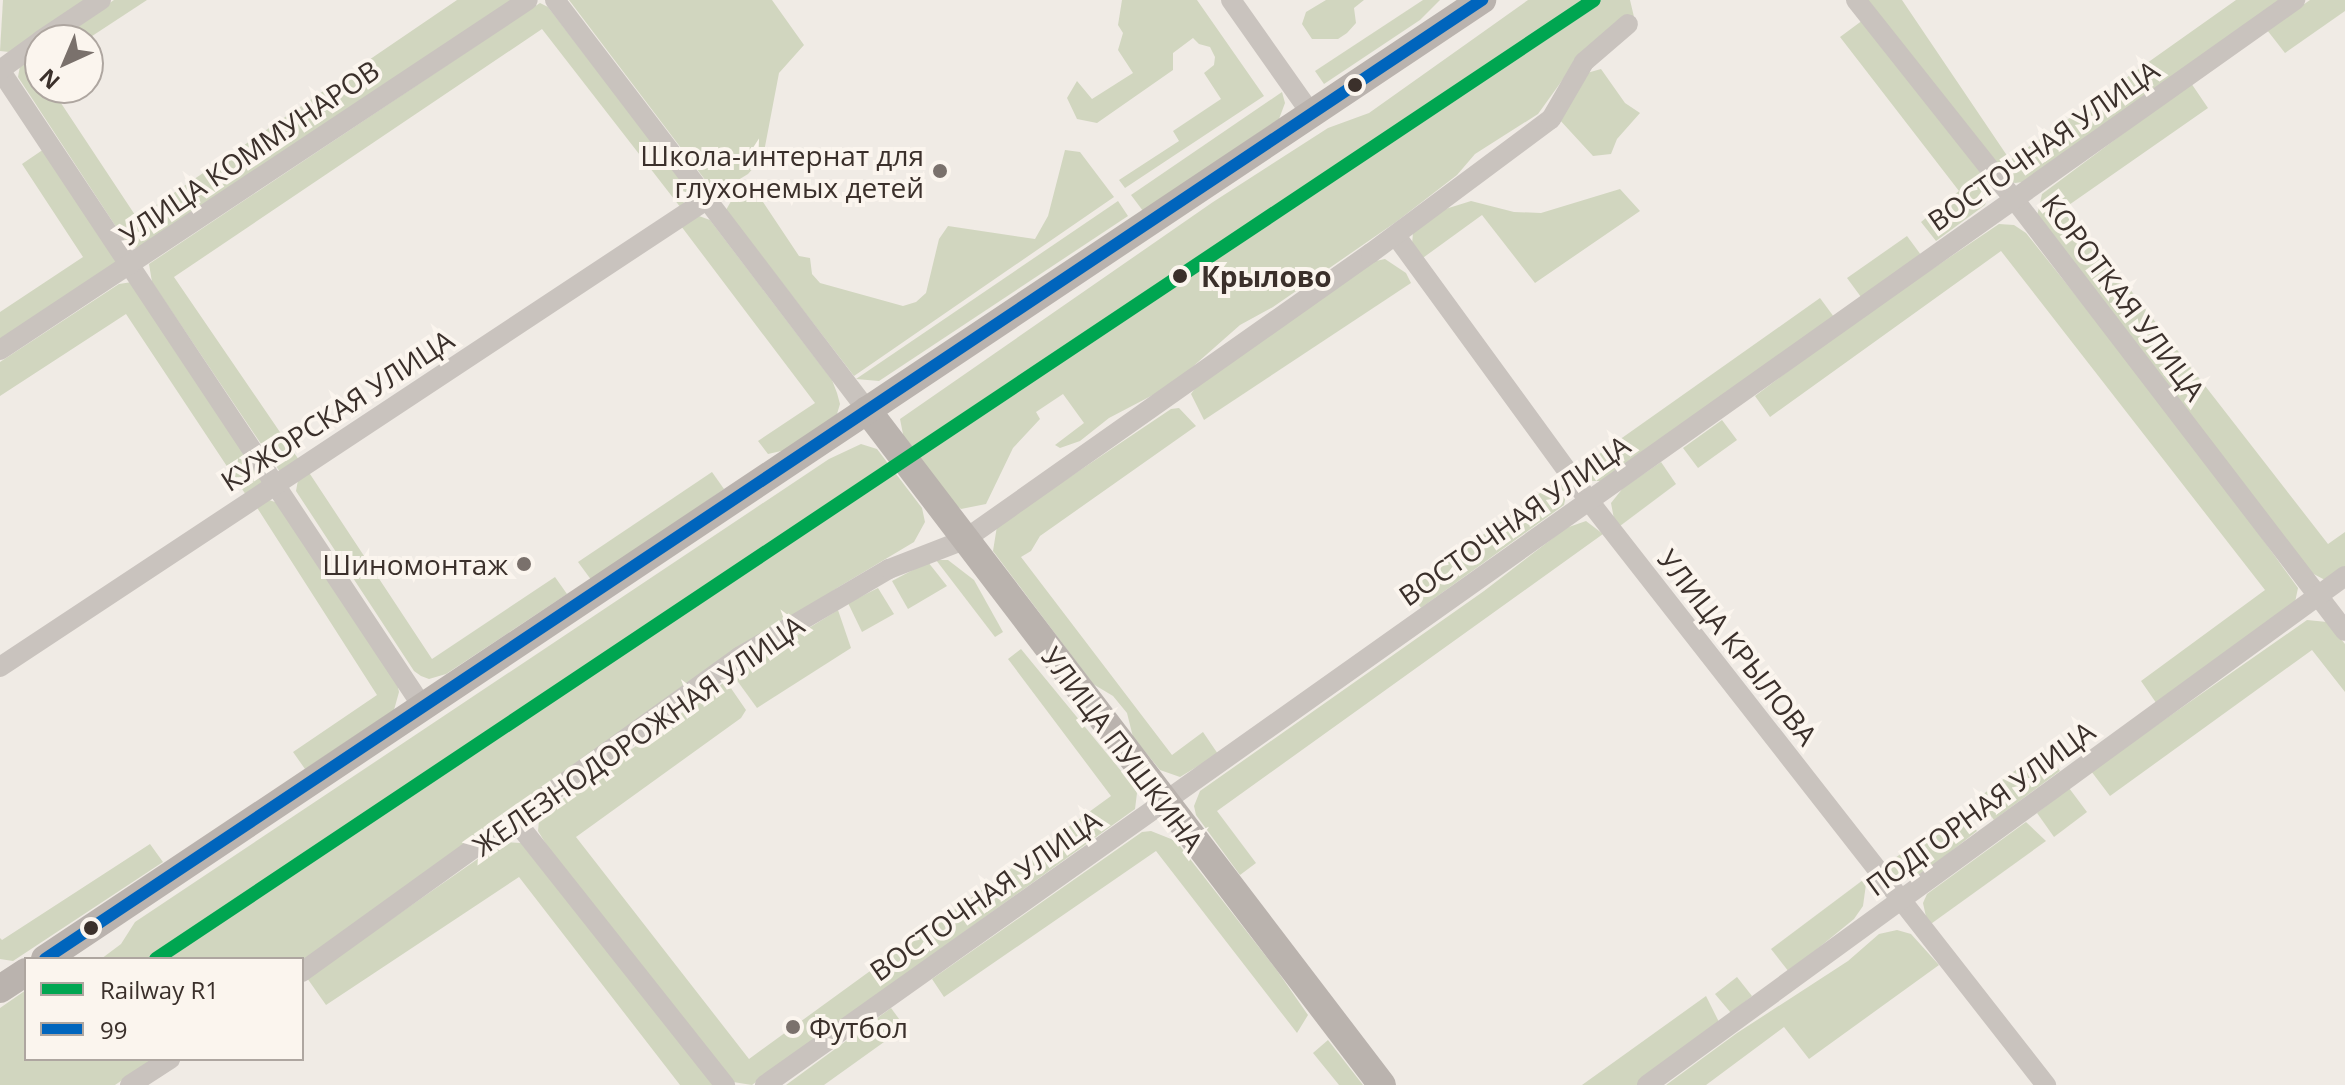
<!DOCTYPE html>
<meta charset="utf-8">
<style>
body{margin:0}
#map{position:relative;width:2345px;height:1085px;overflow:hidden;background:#f0ebe5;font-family:"Open Sans",sans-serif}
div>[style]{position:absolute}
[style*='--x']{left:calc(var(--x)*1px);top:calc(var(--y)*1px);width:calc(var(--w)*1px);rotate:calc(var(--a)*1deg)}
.green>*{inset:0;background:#d1d6bf}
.minor>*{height:20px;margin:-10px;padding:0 10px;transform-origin:10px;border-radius:10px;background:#c9c3be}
.secondary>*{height:28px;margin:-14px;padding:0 14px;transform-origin:14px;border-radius:14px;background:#bab3ae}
.bus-1>*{height:12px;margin:-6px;padding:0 6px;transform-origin:6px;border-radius:6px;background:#0065bd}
.rail-1>*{height:14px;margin:-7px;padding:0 7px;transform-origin:7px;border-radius:7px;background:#00a651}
.dots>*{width:22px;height:22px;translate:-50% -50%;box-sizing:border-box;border:4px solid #fbf5ee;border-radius:50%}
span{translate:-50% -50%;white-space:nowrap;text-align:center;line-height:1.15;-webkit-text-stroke:8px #fbf5ee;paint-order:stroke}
.street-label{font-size:28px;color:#3b302b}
.poi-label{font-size:28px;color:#3b302b}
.right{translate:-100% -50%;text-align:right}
.left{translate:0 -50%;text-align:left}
.stop-label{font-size:28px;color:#3b302b;font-weight:700}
.legend{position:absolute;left:24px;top:957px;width:280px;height:104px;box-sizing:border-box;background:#fbf5ee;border:2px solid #aea6a0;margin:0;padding:10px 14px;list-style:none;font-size:24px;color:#3b302b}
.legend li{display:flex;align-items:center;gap:16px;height:40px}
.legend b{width:40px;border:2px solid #aea6a0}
.north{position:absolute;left:24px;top:24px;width:80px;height:80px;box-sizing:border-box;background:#fbf5ee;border:2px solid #aea6a0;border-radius:50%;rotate:224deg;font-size:22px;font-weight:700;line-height:32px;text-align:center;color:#3b302b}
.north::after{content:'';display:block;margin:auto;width:28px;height:36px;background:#7a716c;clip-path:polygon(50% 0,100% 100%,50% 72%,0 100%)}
</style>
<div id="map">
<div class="green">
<div style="clip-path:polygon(3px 0,91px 0,9px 52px,0 51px)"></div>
<div style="clip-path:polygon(114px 0,147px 0,86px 40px,56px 40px)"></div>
<div style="clip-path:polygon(457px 0,513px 0,140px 248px,130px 247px,122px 236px,18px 77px,20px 66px,40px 51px,40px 88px,51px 88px,137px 218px)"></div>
<div style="clip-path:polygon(569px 0,772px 0,804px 45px,779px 73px,763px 157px,748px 174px,730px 185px,712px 189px)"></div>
<div style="clip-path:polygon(1122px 0,1197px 0,1264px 96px,1125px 188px,1119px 180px,1179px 141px,1173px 131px,1221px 99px,1204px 73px,1214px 65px,1215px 57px,1210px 47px,1199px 44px,1193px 38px,1173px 53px,1173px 70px,1097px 123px,1077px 119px,1067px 98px,1077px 81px,1092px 99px,1133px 73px,1118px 50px,1123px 33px,1118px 25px)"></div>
<div style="clip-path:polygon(1326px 0,1364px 0,1354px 8px,1356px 23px,1347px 33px,1338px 39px,1312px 39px,1302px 24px,1306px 12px)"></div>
<div style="clip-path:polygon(1423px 0,1440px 0,1420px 20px,1324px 84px,1315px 71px)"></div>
<div style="clip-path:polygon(1528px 0,1630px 0,1634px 17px,1584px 50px,1538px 114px,1475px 154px,1457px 175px,1396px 222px,1273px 307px,1240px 325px,1172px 385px,1109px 418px,1080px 441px,1060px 448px,1055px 445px,1084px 423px,1063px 394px,1036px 412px,1040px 419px,1013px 448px,986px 504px,961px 509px,946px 498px,904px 439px,900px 419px,1213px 202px,1328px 128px,1369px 113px)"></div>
<div style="clip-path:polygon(1862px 0,1902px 0,2010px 160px,2236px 0,2282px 0,2023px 182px,2015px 183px,2008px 181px)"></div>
<div style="clip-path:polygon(2310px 0,2345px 0,2345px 11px,2285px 53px,2267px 30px)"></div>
<div style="clip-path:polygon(540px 3px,548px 7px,688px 188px,683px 205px,681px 208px,542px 29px,174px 277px,299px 460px,280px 472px,152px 282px,149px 264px)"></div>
<div style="clip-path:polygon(1863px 20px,1982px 173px,1990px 191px,1985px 205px,1936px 241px,1921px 222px,1959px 191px,1840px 37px)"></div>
<div style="clip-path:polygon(1601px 69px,1625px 103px,1640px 113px,1617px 139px,1611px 154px,1593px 156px,1558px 118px,1587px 73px)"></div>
<div style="clip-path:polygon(2191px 83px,2208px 108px,2066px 207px,2328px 544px,2345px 532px,2345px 570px,2325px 580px,2308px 571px,2037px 216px,2042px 194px)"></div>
<div style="clip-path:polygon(1282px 92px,1285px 103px,1279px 119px,1143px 211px,1131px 195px)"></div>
<div style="clip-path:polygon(44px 149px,117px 259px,116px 264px,0 344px,0 312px,83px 257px,22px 164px)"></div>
<div style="clip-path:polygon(1065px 150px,1080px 152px,1114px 197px,854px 376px,726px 210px,734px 196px,753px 187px,799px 256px,810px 258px,812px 274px,820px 283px,903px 306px,916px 302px,926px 293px,939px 239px,948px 226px,1035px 239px,1048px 216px)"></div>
<div style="clip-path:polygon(1620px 189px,1640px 211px,1535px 283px,1482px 215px,1420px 260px,1412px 245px,1413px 232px,1439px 211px,1471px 201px,1514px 212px,1541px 213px)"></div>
<div style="clip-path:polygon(1118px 201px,1128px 216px,879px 381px,856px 379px)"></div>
<div style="clip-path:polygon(699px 216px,710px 220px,832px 380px,837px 393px,840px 404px,837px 414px,790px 449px,768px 454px,758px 441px,815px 403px,681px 226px)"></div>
<div style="clip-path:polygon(1999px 224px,2014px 225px,2026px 233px,2188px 436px,2298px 588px,2294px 607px,2159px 707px,2141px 681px,2265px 590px,2001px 251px,1770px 417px,1755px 396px,1858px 319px)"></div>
<div style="clip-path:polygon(1907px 236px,1921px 255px,1861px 297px,1847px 278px)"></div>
<div style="clip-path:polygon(1385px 259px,1406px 273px,1411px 283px,1204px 420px,1191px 394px,1198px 384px,1371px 262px)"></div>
<div style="clip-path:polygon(132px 282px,264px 482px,246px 495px,126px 314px,0 396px,0 362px,119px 284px)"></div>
<div style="clip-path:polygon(1820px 298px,1834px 317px,1602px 481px,1587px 481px,1578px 469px)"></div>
<div style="clip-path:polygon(1179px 408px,1196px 426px,1040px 536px,1031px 551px,1021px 557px,1172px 755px,1203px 732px,1218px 754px,1180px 777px,1160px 770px,1133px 737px,1127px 713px,1113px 696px,1093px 684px,993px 551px,997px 526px,1171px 409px)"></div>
<div style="clip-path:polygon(1722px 420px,1737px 440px,1698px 468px,1683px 448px)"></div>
<div style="clip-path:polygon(861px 444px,877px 449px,922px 508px,925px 522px,914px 542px,837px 588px,302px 961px,101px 959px,121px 944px,135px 922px,829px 459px)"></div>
<div style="clip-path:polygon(1661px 462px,1676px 484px,1620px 526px,1614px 519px,1611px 503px,1623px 488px)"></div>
<div style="clip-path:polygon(308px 471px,432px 659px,555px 577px,567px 594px,446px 674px,429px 679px,421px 676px,414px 671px,296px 491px,298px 480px)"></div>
<div style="clip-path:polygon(712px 472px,724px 489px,592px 581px,578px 562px)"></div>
<div style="clip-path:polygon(1559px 479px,1567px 491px,1564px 505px,1421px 608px,1408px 590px)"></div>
<div style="clip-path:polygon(269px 500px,278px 503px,397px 682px,399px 692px,394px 710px,305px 769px,293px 752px,377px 695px,256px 506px)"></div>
<div style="clip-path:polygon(1586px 521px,1603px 534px,1217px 811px,1256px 863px,1240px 875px,1196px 815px,1194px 806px,1200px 791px,1484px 591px,1566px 528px)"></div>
<div style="clip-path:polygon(936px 560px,948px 560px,974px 580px,1003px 632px,995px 637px)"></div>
<div style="clip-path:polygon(928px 562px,947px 586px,908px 609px,892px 581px)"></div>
<div style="clip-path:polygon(878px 588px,894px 614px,862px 632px,848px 603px)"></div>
<div style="clip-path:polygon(838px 610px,851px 648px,757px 708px,733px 675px)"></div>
<div style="clip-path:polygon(2307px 620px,2327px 622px,2345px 644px,2345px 692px,2312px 650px,2110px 796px,2091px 771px)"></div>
<div style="clip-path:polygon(1021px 649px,1131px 783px,1137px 793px,1135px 809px,752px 1085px,733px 1082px,551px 852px,538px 831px,539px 820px,546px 811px,726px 681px,746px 710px,741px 718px,576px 837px,749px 1059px,1111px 796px,1008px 659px)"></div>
<div style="clip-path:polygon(2044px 749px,2060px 771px,1994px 820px,1978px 798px)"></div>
<div style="clip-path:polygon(2069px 788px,2087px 812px,2054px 837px,2037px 813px)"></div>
<div style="clip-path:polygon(1961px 809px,1977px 831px,1925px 872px,1903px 880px,1883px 867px)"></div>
<div style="clip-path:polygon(2026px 822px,2046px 841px,1928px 926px,1923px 903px,1927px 894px)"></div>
<div style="clip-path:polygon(1151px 831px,1176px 841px,1276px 969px,1308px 1015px,1297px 1033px,1156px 851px,944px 997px,932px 979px,1142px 832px)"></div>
<div style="clip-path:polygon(502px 842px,521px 843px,714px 1085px,680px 1085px,519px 877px,326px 1005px,307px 978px)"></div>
<div style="clip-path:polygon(150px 844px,163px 862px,13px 961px,0 959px,0 938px,2px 940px)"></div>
<div style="clip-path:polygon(1867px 877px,1863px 906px,1854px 919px,1789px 972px,1771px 949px)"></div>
<div style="clip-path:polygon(1897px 930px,1911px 934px,1939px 965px,1809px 1059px,1784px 1027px,1706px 1085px,1666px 1085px,1737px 1033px,1848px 961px,1879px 934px)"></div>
<div style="clip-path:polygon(1737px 977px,1752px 996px,1731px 1013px,1715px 994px)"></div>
<div style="clip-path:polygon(26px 990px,26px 1059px,154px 1059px,115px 1085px,0 1085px,0 1008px)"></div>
<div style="clip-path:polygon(1706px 996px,1719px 1022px,1639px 1085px,1582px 1085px)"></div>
<div style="clip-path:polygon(891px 1008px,905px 1027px,824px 1085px,786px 1085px)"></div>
<div style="clip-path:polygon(1328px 1040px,1363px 1085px,1339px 1085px,1313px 1053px)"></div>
</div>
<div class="minor">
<div style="--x:555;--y:0;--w:515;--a:52.73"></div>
<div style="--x:1231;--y:0;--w:141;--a:54.8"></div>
<div style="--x:1856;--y:0;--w:254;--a:51.6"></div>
<div style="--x:2014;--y:199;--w:544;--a:52.54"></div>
<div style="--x:41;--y:40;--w:72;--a:-33.7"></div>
<div style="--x:0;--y:70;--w:767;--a:56.43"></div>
<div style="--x:0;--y:70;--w:49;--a:-35.9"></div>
<div style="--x:1396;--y:236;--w:328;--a:53.9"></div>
<div style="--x:1589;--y:501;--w:742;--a:51.96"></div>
<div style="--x:0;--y:350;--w:633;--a:-33.54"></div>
<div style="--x:0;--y:667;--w:846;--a:-33.48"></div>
<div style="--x:514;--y:819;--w:340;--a:51.6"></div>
<div style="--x:302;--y:972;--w:539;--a:-35.78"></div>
<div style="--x:739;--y:657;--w:174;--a:-30.4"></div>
<div style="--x:889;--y:569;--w:80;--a:-21.1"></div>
<div style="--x:964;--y:540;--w:498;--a:-35.2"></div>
<div style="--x:1371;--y:253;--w:224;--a:-36.7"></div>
<div style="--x:1551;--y:119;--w:66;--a:-59.9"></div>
<div style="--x:1584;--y:62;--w:58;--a:-40.8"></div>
<div style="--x:130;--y:1085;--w:48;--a:-33"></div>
<div style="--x:765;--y:1085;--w:1876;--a:-35.34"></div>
<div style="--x:1647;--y:1085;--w:864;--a:-36.1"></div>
</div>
<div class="secondary">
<div style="--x:867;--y:410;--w:849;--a:52.66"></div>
<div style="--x:45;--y:959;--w:1728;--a:-33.72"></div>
<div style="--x:0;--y:989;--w:31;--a:-33"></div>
</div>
<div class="bus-1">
<div style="--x:45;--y:959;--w:1728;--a:-33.72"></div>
</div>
<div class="rail-1">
<div style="--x:156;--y:959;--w:1728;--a:-33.7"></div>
</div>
<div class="dots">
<div style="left:1355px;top:85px;background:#3b302b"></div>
<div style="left:940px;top:171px;background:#7a716c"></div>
<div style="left:1180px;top:276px;background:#3b302b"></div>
<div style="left:524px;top:564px;background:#7a716c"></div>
<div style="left:91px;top:928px;background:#3b302b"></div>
<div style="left:793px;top:1027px;background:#7a716c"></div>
</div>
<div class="street-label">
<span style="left:2043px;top:145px;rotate:-35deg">ВОСТОЧНАЯ УЛИЦА</span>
<span style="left:249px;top:152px;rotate:-34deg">УЛИЦА КОММУНАРОВ</span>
<span style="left:2124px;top:297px;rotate:53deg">КОРОТКАЯ УЛИЦА</span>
<span style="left:337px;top:410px;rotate:-33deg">КУЖОРСКАЯ УЛИЦА</span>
<span style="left:1514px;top:520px;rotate:-35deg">ВОСТОЧНАЯ УЛИЦА</span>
<span style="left:1738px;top:647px;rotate:52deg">УЛИЦА КРЫЛОВА</span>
<span style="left:638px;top:735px;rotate:-35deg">ЖЕЛЕЗНОДОРОЖНАЯ УЛИЦА</span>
<span style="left:1123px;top:749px;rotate:53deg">УЛИЦА ПУШКИНА</span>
<span style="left:1980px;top:808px;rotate:-36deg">ПОДГОРНАЯ УЛИЦА</span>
<span style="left:985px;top:895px;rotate:-35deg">ВОСТОЧНАЯ УЛИЦА</span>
</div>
<div class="poi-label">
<span class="right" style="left:924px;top:171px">Школа-интернат для<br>глухонемых детей</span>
<span class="right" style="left:508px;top:564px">Шиномонтаж</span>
<span class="left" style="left:809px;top:1027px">Футбол</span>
</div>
<div class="stop-label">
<span class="left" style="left:1201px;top:276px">Крылово</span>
</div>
<ul class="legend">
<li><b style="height:10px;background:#00a651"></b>Railway R1</li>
<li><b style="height:10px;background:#0065bd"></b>99</li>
</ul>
<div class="north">N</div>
</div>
